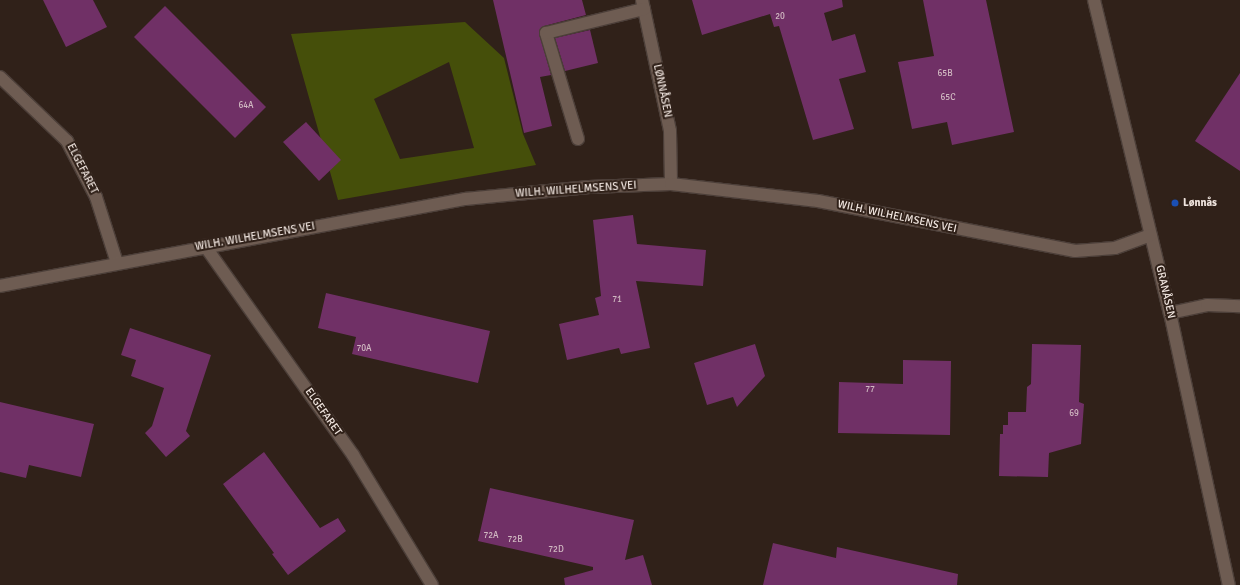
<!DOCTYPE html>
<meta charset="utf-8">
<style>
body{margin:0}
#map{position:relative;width:1240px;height:585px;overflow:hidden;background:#302119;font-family:Signika,sans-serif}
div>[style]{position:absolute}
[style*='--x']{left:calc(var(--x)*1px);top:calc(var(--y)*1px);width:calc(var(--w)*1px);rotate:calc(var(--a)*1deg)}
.green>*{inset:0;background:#454f0a}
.building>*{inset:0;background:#703066}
.roads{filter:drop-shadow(1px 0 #4c3f39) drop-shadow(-1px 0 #4c3f39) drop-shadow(0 1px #4c3f39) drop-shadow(0 -1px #4c3f39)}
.minor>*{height:12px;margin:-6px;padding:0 6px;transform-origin:6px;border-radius:6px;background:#6e5c52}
.dots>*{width:11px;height:11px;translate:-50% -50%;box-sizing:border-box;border:2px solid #302119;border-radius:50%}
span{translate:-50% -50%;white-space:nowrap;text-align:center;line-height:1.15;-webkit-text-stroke:4px #302119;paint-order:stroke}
.number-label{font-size:9px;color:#d0b8c1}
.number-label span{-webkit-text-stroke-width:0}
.street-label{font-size:11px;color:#f0e5df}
.poi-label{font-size:11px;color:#f0e5df;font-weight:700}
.left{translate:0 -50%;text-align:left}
</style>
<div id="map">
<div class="green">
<div style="clip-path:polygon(evenodd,465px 22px,504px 58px,523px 134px,536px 165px,338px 200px,291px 34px,465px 22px,449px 62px,474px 148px,400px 159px,374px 99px,449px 62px)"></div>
</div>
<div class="building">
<div style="clip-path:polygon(43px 0,93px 0,107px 27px,66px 47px)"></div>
<div style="clip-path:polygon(493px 0,582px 0,586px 15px,544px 26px,539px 32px,551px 75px,540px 77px,552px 126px,524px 133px)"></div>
<div style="clip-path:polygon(692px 0,842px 0,843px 7px,824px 13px,832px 41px,855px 34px,866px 72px,839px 79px,854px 129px,813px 140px,779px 26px,774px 27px,770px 14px,702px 35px)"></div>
<div style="clip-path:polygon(923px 0,986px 0,1014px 132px,952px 145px,947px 122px,912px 129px,898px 62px,934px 56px)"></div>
<div style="clip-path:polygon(165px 6px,266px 107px,235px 138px,134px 37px)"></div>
<div style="clip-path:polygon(590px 30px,598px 63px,565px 71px,555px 38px)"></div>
<div style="clip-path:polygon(1240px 73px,1240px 171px,1195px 141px)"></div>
<div style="clip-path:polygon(306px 122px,341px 160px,319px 181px,283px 142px)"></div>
<div style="clip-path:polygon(633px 215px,637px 244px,706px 250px,703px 286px,636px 281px,650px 348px,621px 354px,619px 348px,567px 360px,559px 324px,599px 315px,595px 298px,601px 296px,593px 220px)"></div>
<div style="clip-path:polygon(326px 293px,490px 331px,478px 383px,352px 354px,356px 337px,318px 328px)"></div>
<div style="clip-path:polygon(130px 328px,211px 355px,186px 431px,190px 436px,166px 457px,145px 433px,152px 426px,164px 388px,131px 376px,136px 360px,121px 355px)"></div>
<div style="clip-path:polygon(755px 344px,765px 376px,737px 407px,733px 397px,707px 405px,694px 363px)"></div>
<div style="clip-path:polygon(1032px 344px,1081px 345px,1079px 402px,1084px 404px,1081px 444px,1049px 453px,1048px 477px,999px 476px,1000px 434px,1003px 434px,1003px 425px,1008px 425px,1008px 412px,1026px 412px,1027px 387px,1031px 384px)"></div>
<div style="clip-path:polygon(903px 360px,951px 361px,950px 435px,838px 433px,839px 382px,903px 384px)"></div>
<div style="clip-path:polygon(0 402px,94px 424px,81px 477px,29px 465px,26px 478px,0 472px)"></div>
<div style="clip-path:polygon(264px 452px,320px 528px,338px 518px,346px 531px,288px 575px,272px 554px,274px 553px,223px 484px)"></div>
<div style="clip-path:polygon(490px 488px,634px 520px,625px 560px,643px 555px,652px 585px,565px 585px,564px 578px,593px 570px,593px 567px,478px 541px)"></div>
<div style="clip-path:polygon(773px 543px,836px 558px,837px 547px,958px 574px,957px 585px,763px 585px)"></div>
</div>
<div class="roads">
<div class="minor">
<div style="--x:642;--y:0;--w:134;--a:77.9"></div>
<div style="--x:670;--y:131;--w:53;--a:88.9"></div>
<div style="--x:1094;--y:0;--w:322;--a:76.4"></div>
<div style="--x:1170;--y:313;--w:278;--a:77.8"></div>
<div style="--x:0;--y:77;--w:93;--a:43.7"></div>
<div style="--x:67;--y:141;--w:63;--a:62.6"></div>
<div style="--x:96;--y:197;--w:69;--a:72.3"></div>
<div style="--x:578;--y:139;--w:111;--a:-106.8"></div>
<div style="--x:546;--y:33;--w:101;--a:-13.8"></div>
<div style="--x:205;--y:246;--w:256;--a:54.7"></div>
<div style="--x:353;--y:455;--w:152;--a:58.7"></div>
<div style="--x:0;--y:286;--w:473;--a:-10.6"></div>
<div style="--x:465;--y:199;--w:125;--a:-5.5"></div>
<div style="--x:589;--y:187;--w:82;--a:-2.1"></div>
<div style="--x:671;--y:184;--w:148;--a:6.6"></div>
<div style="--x:818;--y:201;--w:262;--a:11"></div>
<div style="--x:1075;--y:251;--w:40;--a:-4.3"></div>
<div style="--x:1115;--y:248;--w:38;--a:-20"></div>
<div style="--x:1170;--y:313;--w:38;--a:-12"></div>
<div style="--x:1207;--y:305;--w:33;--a:2"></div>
</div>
</div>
<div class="dots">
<div style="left:1175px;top:203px;background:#1a4fb4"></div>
</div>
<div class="number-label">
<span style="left:780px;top:17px">20</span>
<span style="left:945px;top:74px">65B</span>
<span style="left:948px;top:98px">65C</span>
<span style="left:246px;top:106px">64A</span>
<span style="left:617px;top:300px">71</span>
<span style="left:364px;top:349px">70A</span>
<span style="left:870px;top:390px">77</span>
<span style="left:1074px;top:414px">69</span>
<span style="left:491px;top:536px">72A</span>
<span style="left:515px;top:540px">72B</span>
<span style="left:556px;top:550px">72D</span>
</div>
<div class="street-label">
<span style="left:662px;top:91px;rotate:78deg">LØNNÅSEN</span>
<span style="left:82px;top:169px;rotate:63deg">ELGEFARET</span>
<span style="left:576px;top:190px;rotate:-4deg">WILH. WILHELMSENS VEI</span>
<span style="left:897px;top:217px;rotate:12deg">WILH. WILHELMSENS VEI</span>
<span style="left:255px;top:237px;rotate:-10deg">WILH. WILHELMSENS VEI</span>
<span style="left:1165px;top:292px;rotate:77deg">GRANÅSEN</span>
<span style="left:323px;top:412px;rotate:55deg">ELGEFARET</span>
</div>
<div class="poi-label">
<span class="left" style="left:1183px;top:203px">Lønnås</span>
</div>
</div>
